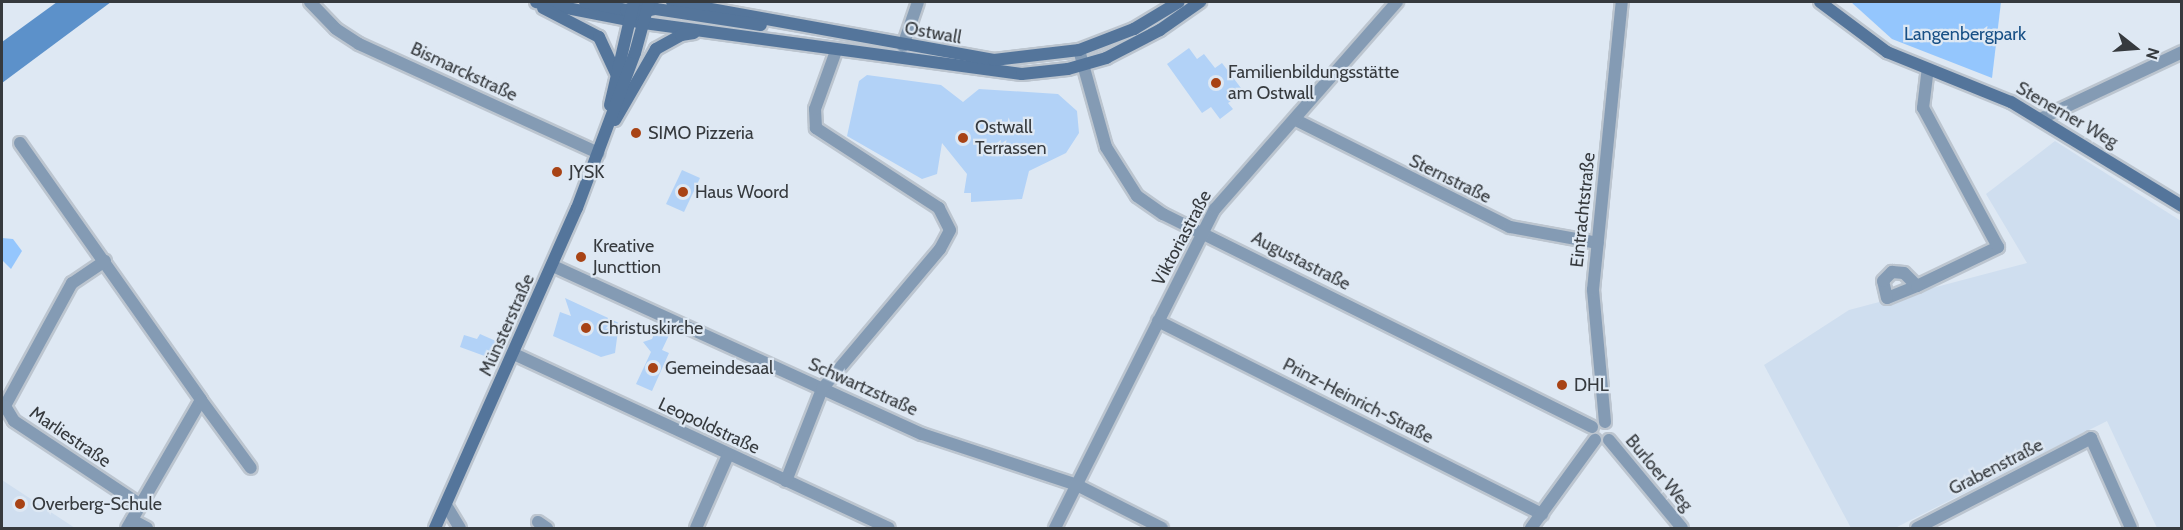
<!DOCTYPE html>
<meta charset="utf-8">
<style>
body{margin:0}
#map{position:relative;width:2183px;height:530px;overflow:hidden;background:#dee8f3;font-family:Cabin,sans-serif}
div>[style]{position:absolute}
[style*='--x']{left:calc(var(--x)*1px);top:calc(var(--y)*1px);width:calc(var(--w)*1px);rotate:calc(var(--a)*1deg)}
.built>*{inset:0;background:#cfdeef}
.green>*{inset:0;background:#94c6fd}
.water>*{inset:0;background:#5c91ca}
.building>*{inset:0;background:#b2d2f7}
.roads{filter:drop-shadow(2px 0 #bcc5cf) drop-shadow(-2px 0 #bcc5cf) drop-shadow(0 2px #bcc5cf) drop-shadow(0 -2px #bcc5cf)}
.street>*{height:12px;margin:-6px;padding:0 6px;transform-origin:6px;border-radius:6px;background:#849bb4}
.secondary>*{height:12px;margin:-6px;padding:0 6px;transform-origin:6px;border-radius:6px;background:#54759b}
.dots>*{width:16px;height:16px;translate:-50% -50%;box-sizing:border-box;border:3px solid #dee8f3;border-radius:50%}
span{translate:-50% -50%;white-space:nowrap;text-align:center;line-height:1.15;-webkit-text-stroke:4.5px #dee8f3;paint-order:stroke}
.street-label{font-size:18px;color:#363a3e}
.park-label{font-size:18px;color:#185086}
.poi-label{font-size:18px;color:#363a3e}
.left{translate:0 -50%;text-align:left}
.frame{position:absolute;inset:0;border:3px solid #363a3e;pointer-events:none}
.north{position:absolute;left:2105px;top:18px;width:60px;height:60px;-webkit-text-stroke:4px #dee8f3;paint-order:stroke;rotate:107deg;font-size:16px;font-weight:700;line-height:24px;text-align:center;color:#363a3e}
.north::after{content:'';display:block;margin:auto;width:21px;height:27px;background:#363a3e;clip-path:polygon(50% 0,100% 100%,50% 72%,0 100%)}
</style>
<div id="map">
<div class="built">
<div style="clip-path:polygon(2055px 141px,2181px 221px,2181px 528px,2157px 528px,2107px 421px,1895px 528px,1851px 528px,1764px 365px,1849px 310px,2027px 263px,1986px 194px)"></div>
<div style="clip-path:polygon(2px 480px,75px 528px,2px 528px)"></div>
</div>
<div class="green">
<div style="clip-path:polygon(1851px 2px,2001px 2px,1992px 78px,1892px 39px)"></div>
<div style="clip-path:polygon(2px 238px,13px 239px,22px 251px,11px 269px,2px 260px)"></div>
</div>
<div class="water">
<div style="clip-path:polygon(57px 2px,111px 2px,2px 83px,2px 42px)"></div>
</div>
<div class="building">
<div style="clip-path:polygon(1189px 48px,1197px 59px,1204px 54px,1215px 68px,1222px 63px,1244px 92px,1228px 103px,1233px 109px,1220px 119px,1211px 107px,1202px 113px,1167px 64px)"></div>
<div style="clip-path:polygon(867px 75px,941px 85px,963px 102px,979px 89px,1058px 94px,1077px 111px,1079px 133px,1066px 153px,1029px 171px,1022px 199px,971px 202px,971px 193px,964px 193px,967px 174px,942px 143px,937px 174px,922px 179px,847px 136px,859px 81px)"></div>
<div style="clip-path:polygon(682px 170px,700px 178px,684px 212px,666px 204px)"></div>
<div style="clip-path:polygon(565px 298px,619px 323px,615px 353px,601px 357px,553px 336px,560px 312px,571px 316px)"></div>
<div style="clip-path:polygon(657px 327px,670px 333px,662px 350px,669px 353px,652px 391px,636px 384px,651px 352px,643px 342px,652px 339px)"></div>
<div style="clip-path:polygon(480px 334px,498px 342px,490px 358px,460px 347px,464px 335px,477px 339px)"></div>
</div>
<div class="roads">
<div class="street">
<div style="--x:310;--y:2;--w:37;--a:46"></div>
<div style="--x:336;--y:29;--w:27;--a:33"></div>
<div style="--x:359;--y:44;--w:263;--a:24.5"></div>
<div style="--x:903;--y:46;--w:46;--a:-71.2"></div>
<div style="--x:1079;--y:50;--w:101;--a:74.4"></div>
<div style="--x:1106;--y:147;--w:58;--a:57.7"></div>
<div style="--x:1137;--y:196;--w:32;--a:35"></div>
<div style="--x:1163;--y:214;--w:479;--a:26.4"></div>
<div style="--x:2042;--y:118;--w:155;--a:-25.2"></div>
<div style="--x:1296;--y:120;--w:239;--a:26.6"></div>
<div style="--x:1510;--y:227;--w:89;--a:10.3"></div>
<div style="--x:20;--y:143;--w:314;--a:54.8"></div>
<div style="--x:201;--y:400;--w:148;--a:120"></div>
<div style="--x:105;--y:261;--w:40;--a:146"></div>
<div style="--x:72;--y:283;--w:140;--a:118.6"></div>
<div style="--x:5;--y:406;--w:17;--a:59"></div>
<div style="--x:14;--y:421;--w:152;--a:33.5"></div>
<div style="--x:553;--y:266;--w:405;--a:24.5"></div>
<div style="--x:922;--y:434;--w:163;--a:18.2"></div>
<div style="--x:1077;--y:485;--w:95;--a:26.8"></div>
<div style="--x:1917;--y:286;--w:32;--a:158"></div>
<div style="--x:1887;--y:298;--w:17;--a:-103"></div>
<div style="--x:1883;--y:281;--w:13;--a:-45"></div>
<div style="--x:1892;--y:272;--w:12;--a:5"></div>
<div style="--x:1904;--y:273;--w:18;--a:45"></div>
<div style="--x:1917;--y:286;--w:90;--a:-25.7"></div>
<div style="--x:1998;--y:247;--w:158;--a:-118.3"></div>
<div style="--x:1923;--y:108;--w:39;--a:-83"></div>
<div style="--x:1158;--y:321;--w:430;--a:26.7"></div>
<div style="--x:514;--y:354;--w:413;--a:24.9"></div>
<div style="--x:201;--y:400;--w:84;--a:53.7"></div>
<div style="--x:1605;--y:422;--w:133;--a:-95.2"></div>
<div style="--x:1593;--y:290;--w:289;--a:-84.3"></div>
<div style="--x:1609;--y:440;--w:114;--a:50.3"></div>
<div style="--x:786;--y:481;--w:99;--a:-68.6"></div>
<div style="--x:822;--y:389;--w:183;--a:-49.9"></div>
<div style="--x:940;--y:249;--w:21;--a:-62"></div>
<div style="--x:950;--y:230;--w:25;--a:-117"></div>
<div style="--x:939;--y:208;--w:147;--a:-147"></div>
<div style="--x:816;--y:128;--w:19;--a:-93"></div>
<div style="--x:815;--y:109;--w:62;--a:-70.1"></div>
<div style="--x:446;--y:505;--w:27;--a:59"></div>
<div style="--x:132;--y:520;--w:17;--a:28"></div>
<div style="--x:538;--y:522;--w:11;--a:34"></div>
<div style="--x:696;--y:528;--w:80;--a:-66.3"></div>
<div style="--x:1055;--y:528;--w:357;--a:-63.4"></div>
<div style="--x:1215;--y:209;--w:276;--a:-48.7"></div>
<div style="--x:1531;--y:528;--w:109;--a:-54"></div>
<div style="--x:1917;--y:528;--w:196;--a:-27.3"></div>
<div style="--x:2091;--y:438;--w:98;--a:66"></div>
</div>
<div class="secondary">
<div style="--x:536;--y:2;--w:110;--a:11"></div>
<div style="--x:644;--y:23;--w:381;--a:7.7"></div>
<div style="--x:1022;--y:74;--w:46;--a:-6.2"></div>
<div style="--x:1068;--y:69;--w:40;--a:-16"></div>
<div style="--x:1106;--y:58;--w:61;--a:-27.4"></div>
<div style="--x:1160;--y:30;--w:49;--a:-35"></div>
<div style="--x:585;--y:2;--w:42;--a:11"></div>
<div style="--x:626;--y:10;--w:14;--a:-17"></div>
<div style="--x:672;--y:2;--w:327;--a:10.2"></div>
<div style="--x:994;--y:60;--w:86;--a:-6.7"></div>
<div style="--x:1079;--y:50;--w:59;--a:-20.9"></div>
<div style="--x:1134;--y:29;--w:52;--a:-31"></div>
<div style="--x:1820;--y:2;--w:84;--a:36.7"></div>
<div style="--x:1887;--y:52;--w:134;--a:22"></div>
<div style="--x:2011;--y:102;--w:200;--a:31.3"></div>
<div style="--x:543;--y:8;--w:63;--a:27.4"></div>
<div style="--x:599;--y:37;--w:40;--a:65"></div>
<div style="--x:640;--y:12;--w:16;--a:-11"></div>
<div style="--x:656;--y:9;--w:106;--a:8.7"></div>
<div style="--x:610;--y:105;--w:106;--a:-76.9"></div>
<div style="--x:615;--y:120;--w:82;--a:-60"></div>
<div style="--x:656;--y:49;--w:29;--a:-29"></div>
<div style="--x:681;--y:35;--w:13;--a:-9"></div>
<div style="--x:435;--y:528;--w:350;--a:-66.1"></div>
<div style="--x:577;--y:208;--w:165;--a:-69.5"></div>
<div style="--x:635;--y:53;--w:53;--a:-74.6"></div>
</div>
</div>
<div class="dots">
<div style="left:1216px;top:83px;background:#a84315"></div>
<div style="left:636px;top:133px;background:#a84315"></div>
<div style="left:963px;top:138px;background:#a84315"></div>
<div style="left:557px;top:172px;background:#a84315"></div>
<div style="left:683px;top:192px;background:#a84315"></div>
<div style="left:581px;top:257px;background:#a84315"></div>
<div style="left:586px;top:328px;background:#a84315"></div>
<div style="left:653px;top:368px;background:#a84315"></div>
<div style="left:1562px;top:385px;background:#a84315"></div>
<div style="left:20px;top:504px;background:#a84315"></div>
</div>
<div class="street-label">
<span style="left:933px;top:33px;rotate:10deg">Ostwall</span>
<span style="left:464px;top:72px;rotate:25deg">Bismarckstraße</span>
<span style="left:2067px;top:115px;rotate:30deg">Stenerner Weg</span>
<span style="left:1450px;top:179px;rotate:26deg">Sternstraße</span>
<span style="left:1583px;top:210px;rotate:-84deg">Eintrachtstraße</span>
<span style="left:1182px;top:238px;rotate:-62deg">Viktoriastraße</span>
<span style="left:1301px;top:261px;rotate:27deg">Augustastraße</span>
<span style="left:507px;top:325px;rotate:-66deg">Münsterstraße</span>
<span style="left:863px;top:387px;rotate:24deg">Schwartzstraße</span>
<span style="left:1358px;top:401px;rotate:27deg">Prinz-Heinrich-Straße</span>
<span style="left:709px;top:426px;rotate:25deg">Leopoldstraße</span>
<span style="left:70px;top:437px;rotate:34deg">Marliestraße</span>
<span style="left:1996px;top:467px;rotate:-27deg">Grabenstraße</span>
<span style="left:1659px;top:473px;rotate:50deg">Burloer Weg</span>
</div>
<div class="park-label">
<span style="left:1965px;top:34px">Langenbergpark</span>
</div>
<div class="poi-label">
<span class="left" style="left:1228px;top:83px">Familienbildungsstätte<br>am Ostwall</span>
<span class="left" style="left:975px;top:138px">Ostwall<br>Terrassen</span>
<span class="left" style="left:648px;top:133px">SIMO Pizzeria</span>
<span class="left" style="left:569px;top:172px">JYSK</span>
<span class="left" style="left:695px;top:192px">Haus Woord</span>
<span class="left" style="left:593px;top:257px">Kreative<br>Juncttion</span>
<span class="left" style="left:598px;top:328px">Christuskirche</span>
<span class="left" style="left:665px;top:368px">Gemeindesaal</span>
<span class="left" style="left:1574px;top:385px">DHL</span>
<span class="left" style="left:32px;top:504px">Overberg-Schule</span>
</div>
<div class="frame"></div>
<div class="north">N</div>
</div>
